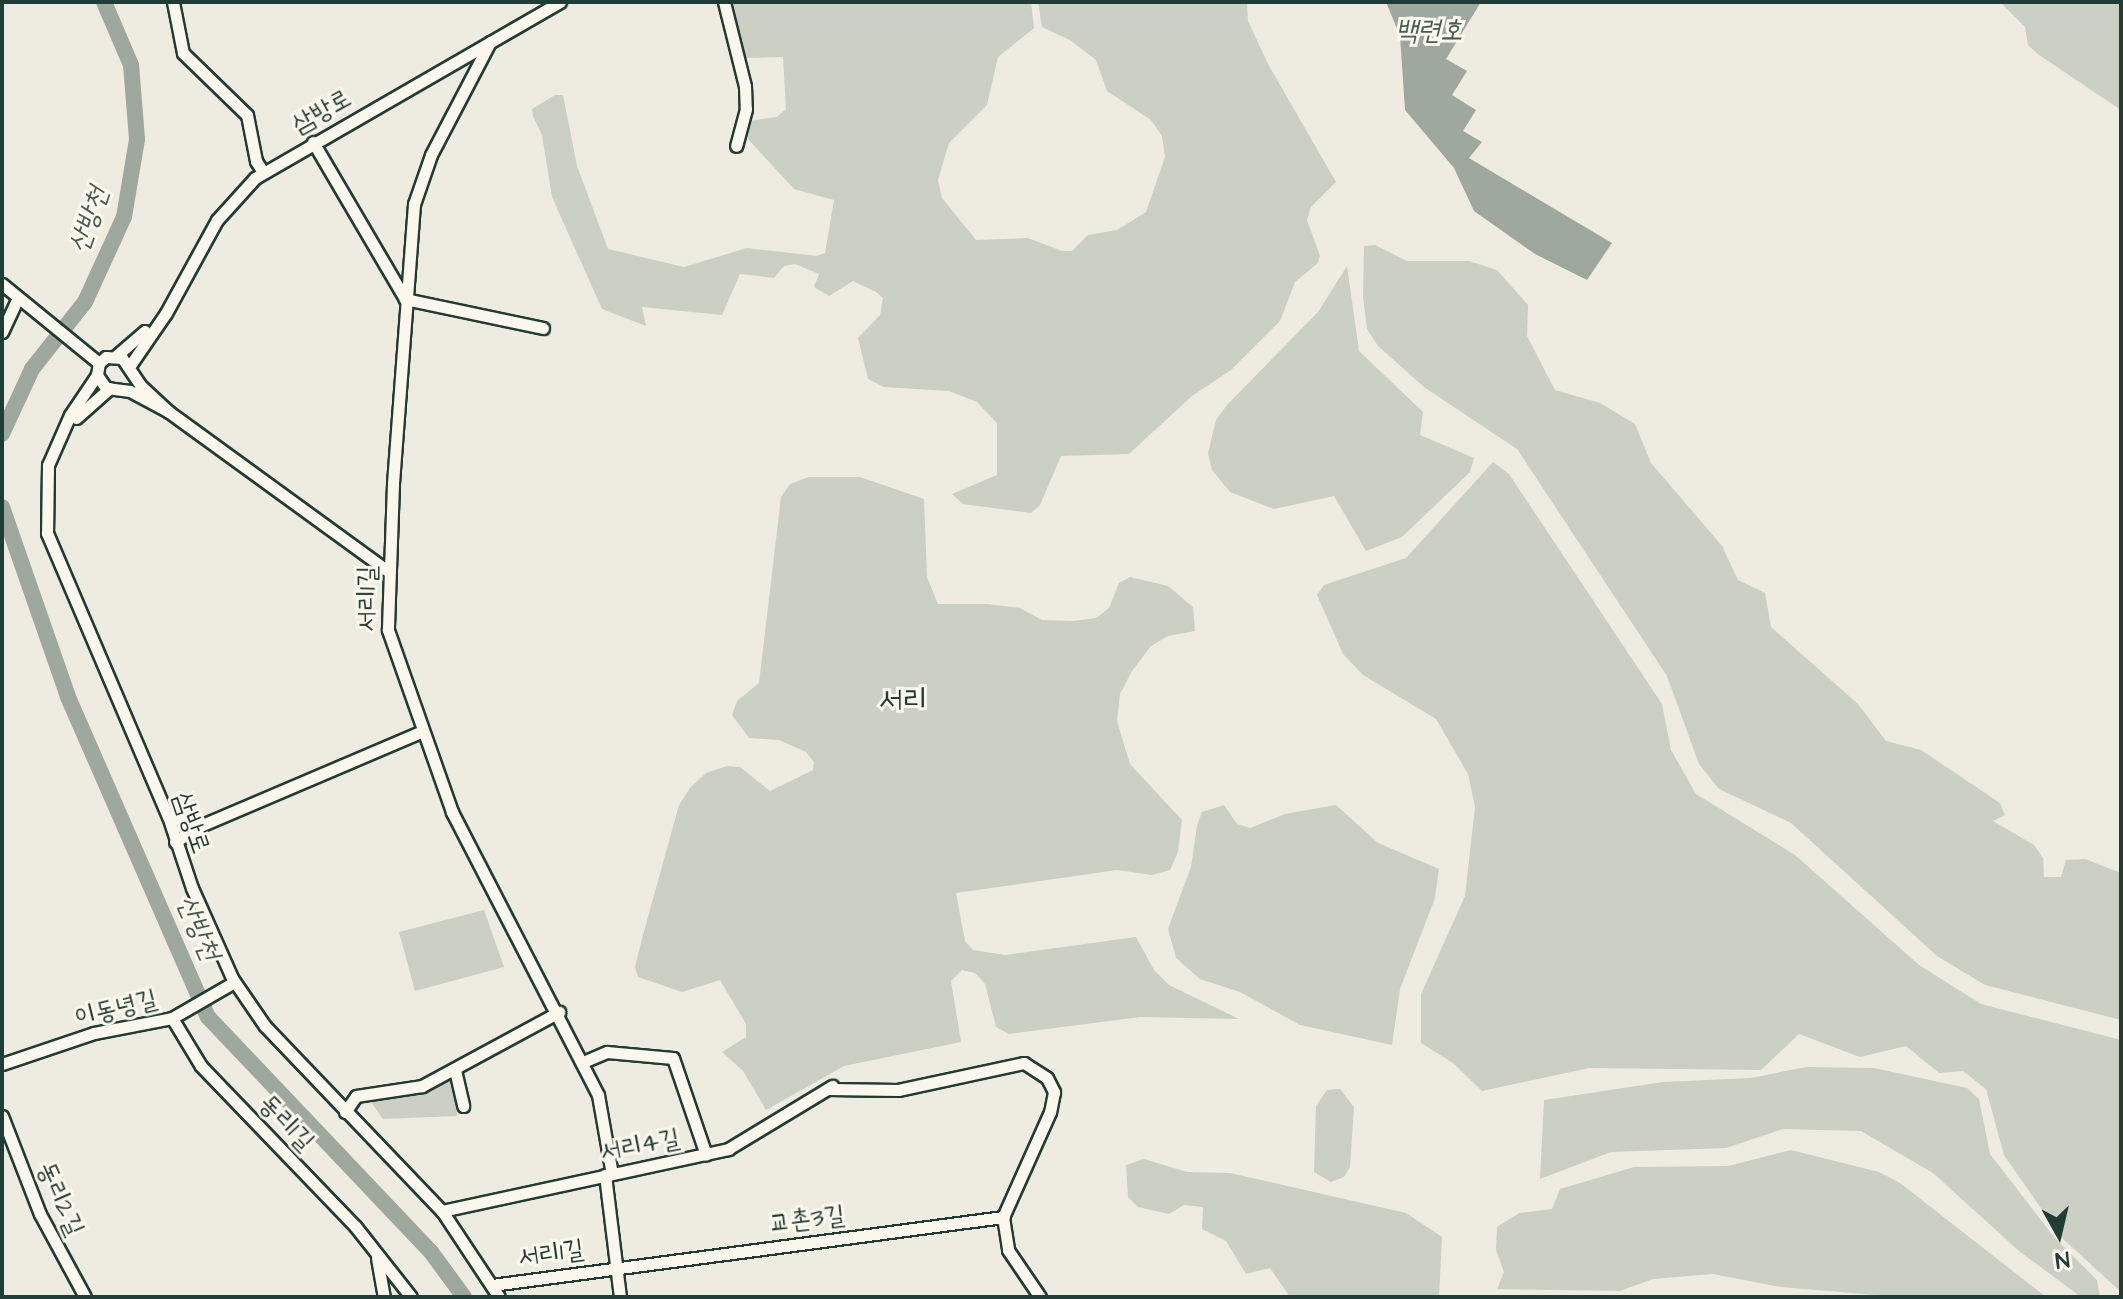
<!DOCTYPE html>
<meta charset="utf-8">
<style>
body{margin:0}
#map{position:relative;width:2123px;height:1299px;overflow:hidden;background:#eeece1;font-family:"Architects Daughter","Poor Story",sans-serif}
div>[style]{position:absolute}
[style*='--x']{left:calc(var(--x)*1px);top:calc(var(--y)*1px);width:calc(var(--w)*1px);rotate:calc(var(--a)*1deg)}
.green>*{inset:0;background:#cbcfc4}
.water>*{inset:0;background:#9fa89f}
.river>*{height:16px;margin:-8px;padding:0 8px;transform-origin:8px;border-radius:8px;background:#9fa89f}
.roads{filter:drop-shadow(2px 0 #1f3d34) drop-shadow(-2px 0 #1f3d34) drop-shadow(0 2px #1f3d34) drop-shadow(0 -2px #1f3d34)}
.minor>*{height:11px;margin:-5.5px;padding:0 5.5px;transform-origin:5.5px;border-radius:5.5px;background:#fbf7ec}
span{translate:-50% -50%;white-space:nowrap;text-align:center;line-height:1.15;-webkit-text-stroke:6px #fbf7ec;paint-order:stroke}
.street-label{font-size:26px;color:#1f3d34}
.water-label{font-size:28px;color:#455d54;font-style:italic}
.quarter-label{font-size:30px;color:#1f3d34}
.frame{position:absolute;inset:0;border:4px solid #1f3d34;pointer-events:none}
.north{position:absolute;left:2019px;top:1195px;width:80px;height:80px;-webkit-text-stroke:6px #fbf7ec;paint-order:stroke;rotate:172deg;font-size:22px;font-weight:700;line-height:32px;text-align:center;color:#1f3d34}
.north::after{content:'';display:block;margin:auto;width:28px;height:36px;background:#1f3d34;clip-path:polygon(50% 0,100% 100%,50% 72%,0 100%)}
</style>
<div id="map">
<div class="green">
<div style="clip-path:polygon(729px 2px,1031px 2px,1034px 28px,998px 57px,987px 105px,949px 143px,938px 180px,942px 198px,976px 240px,1028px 238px,1062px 251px,1072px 251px,1088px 235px,1117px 230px,1146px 212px,1165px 157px,1162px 136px,1151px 120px,1107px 91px,1096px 60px,1070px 40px,1042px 27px,1038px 2px,1247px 2px,1248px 21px,1268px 64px,1336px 182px,1311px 207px,1307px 220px,1320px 256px,1318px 263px,1295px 282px,1280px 321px,1231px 370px,1192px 396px,1129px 454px,1061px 456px,1040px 505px,1031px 513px,963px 504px,952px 494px,997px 475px,997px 423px,977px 402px,949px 391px,884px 387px,868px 379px,858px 338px,880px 315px,883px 298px,876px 292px,853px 281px,829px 296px,814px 287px,819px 274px,795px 264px,784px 266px,774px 278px,740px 274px,722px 315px,642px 307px,646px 326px,602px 309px,552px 197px,542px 135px,533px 116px,532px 109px,555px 95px,563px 95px,577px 166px,608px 249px,684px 267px,747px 248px,817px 256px,825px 253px,834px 200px,794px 189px,748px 139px,749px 121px,777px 117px,786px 109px,783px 57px,743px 58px)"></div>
<div style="clip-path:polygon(2000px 2px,2121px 2px,2121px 110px,2039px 55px,2028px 45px,2025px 27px)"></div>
<div style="clip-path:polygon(1375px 245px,1407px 261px,1469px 261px,1497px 270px,1528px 305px,1527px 336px,1555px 390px,1600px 403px,1635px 424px,1651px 463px,1722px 546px,1738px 580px,1765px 593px,1771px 627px,1858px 704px,1886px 741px,1921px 750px,2000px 803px,2005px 815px,1993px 821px,2034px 845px,2043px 858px,2044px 877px,2061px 877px,2066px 860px,2085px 859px,2121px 873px,2121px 1020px,1985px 985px,1937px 956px,1791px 823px,1719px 789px,1699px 764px,1667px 676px,1517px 449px,1424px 387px,1378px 346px,1367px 329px,1363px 297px,1364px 246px)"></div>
<div style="clip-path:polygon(1347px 266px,1359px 351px,1423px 412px,1420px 435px,1474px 458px,1470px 472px,1402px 537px,1366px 551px,1334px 496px,1274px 509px,1230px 492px,1212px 470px,1208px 453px,1216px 420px,1227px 405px,1318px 312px)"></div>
<div style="clip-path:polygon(1493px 462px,1509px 474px,1662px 704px,1671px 750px,1696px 794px,1795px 855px,1919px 965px,1981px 1004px,2121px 1040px,2121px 1292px,2061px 1237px,2004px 1155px,1986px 1089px,1963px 1071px,1939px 1073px,1906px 1046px,1860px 1057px,1799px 1034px,1761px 1070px,1589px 1068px,1482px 1091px,1453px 1063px,1421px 1043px,1421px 994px,1465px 896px,1475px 807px,1468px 774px,1436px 719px,1363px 675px,1343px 654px,1317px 595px,1324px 585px,1406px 558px)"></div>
<div style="clip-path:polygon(809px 477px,860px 477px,924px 499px,927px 577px,938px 604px,988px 604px,1020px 608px,1042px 620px,1073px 621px,1096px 618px,1109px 608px,1119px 583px,1130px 577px,1168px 586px,1193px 607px,1195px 631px,1168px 636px,1151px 646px,1132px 671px,1120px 694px,1117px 721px,1130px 764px,1182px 820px,1178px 852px,1170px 870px,1152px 875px,1117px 870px,956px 893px,965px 941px,973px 950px,1005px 955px,1136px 937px,1154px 970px,1169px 985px,1239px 1019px,1140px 1017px,1009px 1034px,996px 1027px,985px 984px,975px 973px,962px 970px,951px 981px,961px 1042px,844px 1066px,766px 1110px,743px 1071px,722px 1052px,746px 1037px,746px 1024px,720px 980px,682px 992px,638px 977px,635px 967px,643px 935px,679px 805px,690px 788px,706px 773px,727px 766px,740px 767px,770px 791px,813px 770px,814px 762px,806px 752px,779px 740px,749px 738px,732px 715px,737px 701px,759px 683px,781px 497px,790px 484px)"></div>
<div style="clip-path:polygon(1224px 805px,1237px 824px,1250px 828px,1285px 814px,1336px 805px,1378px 843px,1439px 869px,1435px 898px,1400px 989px,1392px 1045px,1300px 1025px,1240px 992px,1200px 979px,1176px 958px,1168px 929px,1191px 867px,1197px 826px,1202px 812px)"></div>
<div style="clip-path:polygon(484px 910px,504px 967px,415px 991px,399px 932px)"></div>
<div style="clip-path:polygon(1806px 1067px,1874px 1068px,1967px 1088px,1979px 1099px,1990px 1154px,2054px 1237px,2097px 1280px,2100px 1297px,2081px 1297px,2019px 1251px,1933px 1173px,1861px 1131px,1783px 1129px,1726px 1148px,1611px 1152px,1540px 1179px,1544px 1100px,1663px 1082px,1751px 1078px)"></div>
<div style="clip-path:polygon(452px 1076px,457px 1116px,383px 1119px,371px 1102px,423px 1090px)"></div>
<div style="clip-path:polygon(1340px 1089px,1354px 1107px,1350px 1167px,1344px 1177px,1331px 1182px,1314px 1172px,1316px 1106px,1327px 1090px)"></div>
<div style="clip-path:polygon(1791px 1150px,1879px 1172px,1900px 1183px,2046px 1297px,1900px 1297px,1780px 1287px,1713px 1274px,1653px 1279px,1620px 1291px,1497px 1289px,1504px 1272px,1496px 1250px,1497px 1227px,1519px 1213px,1552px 1209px,1560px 1189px,1634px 1167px,1728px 1166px)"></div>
<div style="clip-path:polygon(1144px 1159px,1187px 1172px,1230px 1173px,1406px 1213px,1442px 1237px,1439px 1297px,1290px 1297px,1270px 1268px,1246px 1274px,1226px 1241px,1202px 1229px,1203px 1207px,1184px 1205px,1169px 1214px,1138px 1207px,1128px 1197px,1126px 1165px)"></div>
</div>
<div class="water">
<div style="clip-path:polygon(1386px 2px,1481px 2px,1446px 59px,1467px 71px,1452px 95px,1476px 110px,1463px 131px,1482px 142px,1469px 158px,1612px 243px,1587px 280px,1535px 254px,1474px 211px,1454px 168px,1405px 110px,1400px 36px)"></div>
</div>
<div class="river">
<div style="--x:2;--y:434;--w:72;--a:-65.2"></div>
<div style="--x:32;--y:369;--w:85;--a:-51.7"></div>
<div style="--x:85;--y:302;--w:94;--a:-65.4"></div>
<div style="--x:124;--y:217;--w:79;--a:-80.5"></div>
<div style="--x:137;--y:139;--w:74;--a:-94.6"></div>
<div style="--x:131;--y:65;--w:69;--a:-113.2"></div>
<div style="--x:2;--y:507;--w:201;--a:70.8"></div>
<div style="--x:68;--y:697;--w:349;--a:66.4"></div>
<div style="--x:208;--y:1017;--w:324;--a:46.5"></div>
<div style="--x:431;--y:1252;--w:56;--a:53.7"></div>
</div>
<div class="roads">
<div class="minor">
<div style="--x:173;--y:2;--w:52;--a:78.9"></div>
<div style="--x:183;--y:53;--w:89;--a:44.1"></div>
<div style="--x:247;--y:115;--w:47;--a:78.9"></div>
<div style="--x:256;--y:161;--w:13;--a:58"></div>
<div style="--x:724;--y:2;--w:87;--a:76"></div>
<div style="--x:745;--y:86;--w:23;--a:88"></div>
<div style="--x:746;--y:109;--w:38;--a:105"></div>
<div style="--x:490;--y:42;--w:127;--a:117.6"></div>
<div style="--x:431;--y:155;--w:52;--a:109.1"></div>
<div style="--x:414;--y:204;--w:281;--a:94.3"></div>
<div style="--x:393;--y:484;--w:146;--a:92"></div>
<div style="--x:388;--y:630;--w:193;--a:70.6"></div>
<div style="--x:452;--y:812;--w:318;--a:62.7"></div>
<div style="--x:598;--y:1095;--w:80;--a:80"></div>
<div style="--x:313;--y:142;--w:182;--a:59.6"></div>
<div style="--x:405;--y:299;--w:141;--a:11.9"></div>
<div style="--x:2;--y:284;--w:125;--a:39.2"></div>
<div style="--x:2;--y:332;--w:38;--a:-65"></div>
<div style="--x:116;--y:356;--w:38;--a:-41"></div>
<div style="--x:129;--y:367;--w:65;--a:-55.6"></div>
<div style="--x:166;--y:313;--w:106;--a:-61.3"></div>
<div style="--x:217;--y:220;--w:57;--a:-47.9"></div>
<div style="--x:255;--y:178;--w:352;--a:-30"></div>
<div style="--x:97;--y:375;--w:48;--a:124"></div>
<div style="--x:70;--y:415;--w:55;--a:113.7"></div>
<div style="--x:48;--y:465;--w:68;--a:90.8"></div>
<div style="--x:47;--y:533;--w:308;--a:66.9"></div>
<div style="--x:168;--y:816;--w:76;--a:71.6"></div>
<div style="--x:192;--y:888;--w:98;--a:66"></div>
<div style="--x:232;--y:978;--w:58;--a:55.5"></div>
<div style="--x:265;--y:1026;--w:256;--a:46.3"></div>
<div style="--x:442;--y:1211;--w:103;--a:56.5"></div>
<div style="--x:169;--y:412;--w:44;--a:-151.7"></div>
<div style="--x:130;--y:391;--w:24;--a:-173"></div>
<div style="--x:106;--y:388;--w:16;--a:-125"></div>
<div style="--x:97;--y:375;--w:12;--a:-81"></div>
<div style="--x:99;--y:363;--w:9;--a:-41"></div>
<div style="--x:106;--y:357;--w:16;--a:4"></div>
<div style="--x:122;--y:358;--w:32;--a:56"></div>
<div style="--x:140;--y:385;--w:40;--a:43"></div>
<div style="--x:169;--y:412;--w:272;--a:36"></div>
<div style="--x:76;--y:418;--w:45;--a:-41.4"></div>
<div style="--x:168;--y:816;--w:34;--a:17"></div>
<div style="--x:175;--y:842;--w:30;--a:-33"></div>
<div style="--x:200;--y:826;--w:239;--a:-23.1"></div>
<div style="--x:172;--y:1018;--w:56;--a:58.9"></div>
<div style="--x:201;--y:1066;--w:222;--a:46.1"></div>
<div style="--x:355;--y:1226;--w:90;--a:51.7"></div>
<div style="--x:583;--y:1062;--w:26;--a:-23"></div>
<div style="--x:607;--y:1052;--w:66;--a:5.2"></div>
<div style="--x:673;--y:1058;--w:102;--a:71.2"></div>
<div style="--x:2;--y:1064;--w:97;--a:-18.6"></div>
<div style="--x:94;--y:1033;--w:79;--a:-10.9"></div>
<div style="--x:172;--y:1018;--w:72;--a:-30.1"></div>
<div style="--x:455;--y:1070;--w:37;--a:77"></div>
<div style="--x:828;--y:1089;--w:70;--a:0.8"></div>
<div style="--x:898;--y:1090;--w:129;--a:-12.1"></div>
<div style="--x:1024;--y:1063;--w:27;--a:33"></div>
<div style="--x:1047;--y:1078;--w:16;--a:63"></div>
<div style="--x:1054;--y:1092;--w:20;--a:101"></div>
<div style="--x:1050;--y:1112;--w:115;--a:114.1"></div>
<div style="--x:1003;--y:1217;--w:33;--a:81"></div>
<div style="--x:1008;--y:1250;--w:57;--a:55.8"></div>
<div style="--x:345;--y:1112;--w:19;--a:-55"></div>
<div style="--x:356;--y:1096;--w:67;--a:-8.6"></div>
<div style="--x:422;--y:1086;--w:156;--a:-28.4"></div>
<div style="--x:2;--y:1116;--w:105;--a:68.8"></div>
<div style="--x:40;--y:1214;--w:94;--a:61.5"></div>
<div style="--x:605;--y:1175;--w:123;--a:83"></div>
<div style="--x:442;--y:1211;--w:293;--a:-12.2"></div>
<div style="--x:728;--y:1149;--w:122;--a:-31.2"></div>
<div style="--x:377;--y:1258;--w:40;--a:80"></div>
<div style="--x:492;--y:1285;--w:516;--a:-7.58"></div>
</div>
</div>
<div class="street-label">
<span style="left:322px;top:112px;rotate:-29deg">삼방로</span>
<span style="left:368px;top:599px;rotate:-90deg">서리1길</span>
<span style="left:191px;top:823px;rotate:71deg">삼방로</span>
<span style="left:116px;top:1009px;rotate:-14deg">이동녕길</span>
<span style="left:286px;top:1123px;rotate:46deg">동리1길</span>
<span style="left:640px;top:1146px;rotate:-11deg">서리4길</span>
<span style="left:60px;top:1199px;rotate:66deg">동리2길</span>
<span style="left:807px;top:1220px;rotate:-7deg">교촌3길</span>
<span style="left:551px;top:1254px;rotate:-8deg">서리1길</span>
</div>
<div class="water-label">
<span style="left:1429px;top:31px">백련호</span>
<span style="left:89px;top:220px;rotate:-71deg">산방천</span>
<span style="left:198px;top:928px;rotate:66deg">산방천</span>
</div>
<div class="quarter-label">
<span style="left:903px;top:700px">서리</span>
</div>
<div class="frame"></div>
<div class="north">N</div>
</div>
